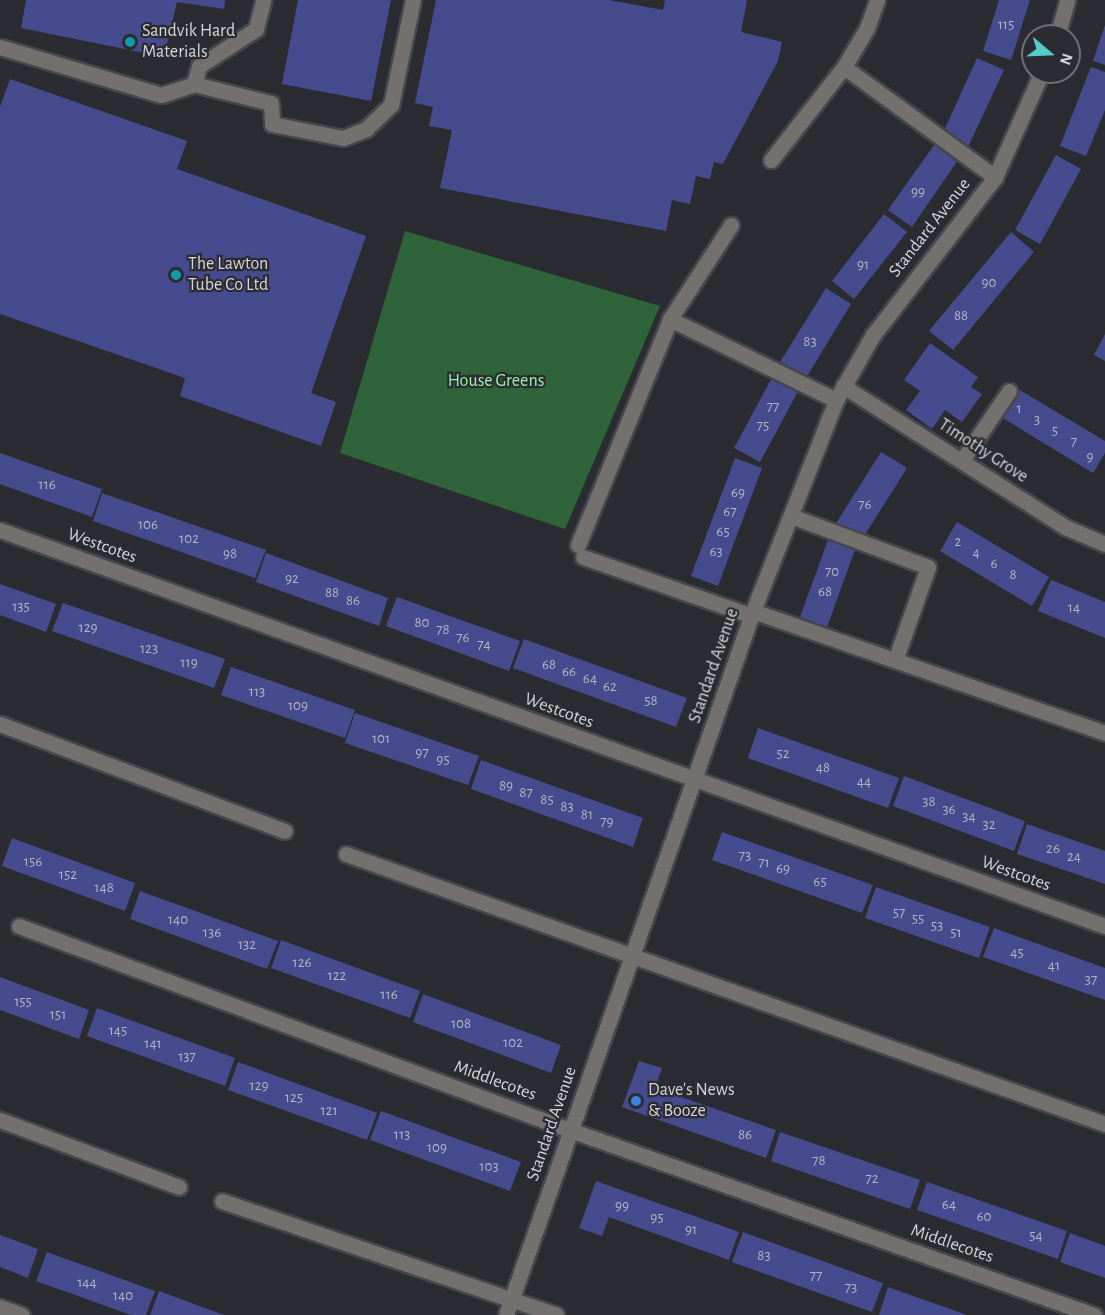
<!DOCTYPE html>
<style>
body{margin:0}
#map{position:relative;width:1105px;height:1315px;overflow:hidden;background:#2b2c32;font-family:"Alegreya Sans",sans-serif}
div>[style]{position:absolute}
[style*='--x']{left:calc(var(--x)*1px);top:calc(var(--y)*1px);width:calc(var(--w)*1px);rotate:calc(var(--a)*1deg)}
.green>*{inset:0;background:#2f643a}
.building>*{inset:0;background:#464b8e}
.roads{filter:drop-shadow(2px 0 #46474d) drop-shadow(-2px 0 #46474d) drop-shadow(0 2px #46474d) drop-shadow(0 -2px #46474d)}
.minor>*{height:15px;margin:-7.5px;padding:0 7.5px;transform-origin:7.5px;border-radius:7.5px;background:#73706e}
.dots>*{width:16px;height:16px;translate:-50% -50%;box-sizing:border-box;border:3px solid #2b2c32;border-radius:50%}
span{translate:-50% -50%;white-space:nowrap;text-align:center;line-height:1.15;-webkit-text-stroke:4.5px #2b2c32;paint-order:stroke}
.number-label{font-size:15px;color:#b2b3c7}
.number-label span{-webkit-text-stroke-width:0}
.poi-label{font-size:18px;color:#d6d6da}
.left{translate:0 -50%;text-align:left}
.street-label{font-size:18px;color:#d6d6da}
.park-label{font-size:18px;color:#97f3a6}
.north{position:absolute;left:1021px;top:24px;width:60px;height:60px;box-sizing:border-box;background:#2b2c32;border:2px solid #6f7075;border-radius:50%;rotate:109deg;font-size:16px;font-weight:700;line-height:24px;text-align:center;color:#d6d6da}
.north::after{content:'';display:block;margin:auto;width:21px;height:27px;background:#53cdca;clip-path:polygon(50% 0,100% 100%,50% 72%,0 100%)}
</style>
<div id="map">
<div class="green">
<div style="clip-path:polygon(405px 231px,660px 306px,565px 529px,340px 453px)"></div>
</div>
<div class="building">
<div style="clip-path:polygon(26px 0,225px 0,224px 9px,177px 2px,164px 57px,21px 28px)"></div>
<div style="clip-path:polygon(298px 0,391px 0,371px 101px,282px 84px)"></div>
<div style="clip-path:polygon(436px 0,609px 0,663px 10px,665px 0,747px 0,741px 32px,782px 42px,778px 61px,723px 164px,714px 162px,710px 179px,696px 176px,690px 204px,672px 200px,666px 231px,440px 188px,452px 130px,429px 126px,433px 107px,415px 103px)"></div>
<div style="clip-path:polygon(999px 0,1030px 0,1011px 60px,983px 51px)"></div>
<div style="clip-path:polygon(1105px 25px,1105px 65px,1093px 61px)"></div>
<div style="clip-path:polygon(977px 58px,1004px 70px,968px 147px,942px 135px)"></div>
<div style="clip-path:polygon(1091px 67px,1105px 72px,1105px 110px,1086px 156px,1060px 146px)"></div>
<div style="clip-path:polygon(10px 79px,187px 141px,177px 169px,366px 236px,311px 393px,336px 402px,321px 446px,180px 396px,185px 378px,0 314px,0 107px)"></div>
<div style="clip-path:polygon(937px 141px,960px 157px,912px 227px,888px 210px)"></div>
<div style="clip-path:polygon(1056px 155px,1081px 169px,1040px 244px,1015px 230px)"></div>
<div style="clip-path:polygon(884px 214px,907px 232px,854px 299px,832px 281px)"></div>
<div style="clip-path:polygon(1011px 232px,1034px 252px,953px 350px,929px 331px)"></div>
<div style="clip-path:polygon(826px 288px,851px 304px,806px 378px,780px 362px)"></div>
<div style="clip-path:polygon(1105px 334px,1105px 361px,1094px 355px)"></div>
<div style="clip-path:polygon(930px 343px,978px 377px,971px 387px,982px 394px,962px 422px,945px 410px,932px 429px,906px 410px,920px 391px,904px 380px)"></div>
<div style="clip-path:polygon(775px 372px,801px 386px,760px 462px,734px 448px)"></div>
<div style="clip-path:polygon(1018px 389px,1105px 441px,1105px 453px,1093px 473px,1001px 417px)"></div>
<div style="clip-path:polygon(881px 452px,907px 468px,861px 541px,835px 525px)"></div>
<div style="clip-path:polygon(0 453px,102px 489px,92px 517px,0 484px)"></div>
<div style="clip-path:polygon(735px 458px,762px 468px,718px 586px,691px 576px)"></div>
<div style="clip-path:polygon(102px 493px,266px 550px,255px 578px,93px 521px)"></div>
<div style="clip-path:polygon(957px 522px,1049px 577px,1032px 606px,940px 551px)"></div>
<div style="clip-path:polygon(829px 537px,856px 547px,827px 627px,800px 617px)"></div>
<div style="clip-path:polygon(266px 553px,388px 598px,379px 626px,256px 582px)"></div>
<div style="clip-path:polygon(1051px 580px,1105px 602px,1105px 638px,1038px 611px)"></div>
<div style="clip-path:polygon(0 584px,56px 604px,46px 632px,0 615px)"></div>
<div style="clip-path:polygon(397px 597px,520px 641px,509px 671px,386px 626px)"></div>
<div style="clip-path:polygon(63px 603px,225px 659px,214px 688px,52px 631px)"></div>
<div style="clip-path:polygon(524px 639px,687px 698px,676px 727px,513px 668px)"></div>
<div style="clip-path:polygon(231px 667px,355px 710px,345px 738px,221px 695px)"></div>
<div style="clip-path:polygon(355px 713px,479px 756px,468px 785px,345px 743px)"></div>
<div style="clip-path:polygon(758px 728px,899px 778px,888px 808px,748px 758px)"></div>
<div style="clip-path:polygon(481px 760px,643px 818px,633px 847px,471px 789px)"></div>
<div style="clip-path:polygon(904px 776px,1025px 821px,1014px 851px,893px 806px)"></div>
<div style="clip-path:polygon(1027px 824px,1105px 851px,1105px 884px,1017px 854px)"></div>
<div style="clip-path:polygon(722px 832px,873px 885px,862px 913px,712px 860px)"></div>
<div style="clip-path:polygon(12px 838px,135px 883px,125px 911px,2px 866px)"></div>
<div style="clip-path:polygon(876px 887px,990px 927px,979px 958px,865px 918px)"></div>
<div style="clip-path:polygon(140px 891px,278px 941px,267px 969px,130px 919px)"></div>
<div style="clip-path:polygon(994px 928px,1105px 968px,1105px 1000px,983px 957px)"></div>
<div style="clip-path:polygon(281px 940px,420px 991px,410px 1018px,271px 968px)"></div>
<div style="clip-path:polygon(0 977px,89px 1010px,79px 1039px,0 1010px)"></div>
<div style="clip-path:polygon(423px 994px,561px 1045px,551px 1073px,413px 1022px)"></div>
<div style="clip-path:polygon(97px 1008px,235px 1058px,225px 1086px,87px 1036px)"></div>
<div style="clip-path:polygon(639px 1061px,662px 1068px,655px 1088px,776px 1130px,766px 1158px,622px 1107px)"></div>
<div style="clip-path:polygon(238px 1062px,377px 1113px,367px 1140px,228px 1090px)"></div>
<div style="clip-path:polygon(381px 1111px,521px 1162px,510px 1191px,370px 1140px)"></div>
<div style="clip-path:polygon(780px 1132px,920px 1180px,910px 1209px,771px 1161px)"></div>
<div style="clip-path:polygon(596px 1181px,739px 1232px,729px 1260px,609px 1217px,602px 1236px,579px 1228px)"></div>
<div style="clip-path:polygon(927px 1182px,1067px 1231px,1058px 1259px,917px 1210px)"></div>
<div style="clip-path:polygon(743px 1232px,883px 1283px,872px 1312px,732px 1262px)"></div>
<div style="clip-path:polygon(1070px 1233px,1105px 1246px,1105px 1278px,1060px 1262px)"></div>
<div style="clip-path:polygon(0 1235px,38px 1249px,28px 1278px,0 1267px)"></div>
<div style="clip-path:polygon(47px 1252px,155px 1291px,146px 1315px,131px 1315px,36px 1281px)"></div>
<div style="clip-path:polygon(888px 1287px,967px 1315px,879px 1315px)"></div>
<div style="clip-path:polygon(159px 1291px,224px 1315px,150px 1315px)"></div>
</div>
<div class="roads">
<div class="minor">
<div style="--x:1057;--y:36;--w:37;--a:-74"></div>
<div style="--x:0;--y:47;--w:168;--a:16.6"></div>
<div style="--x:161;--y:95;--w:35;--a:-18"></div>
<div style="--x:194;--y:84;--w:79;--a:13.9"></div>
<div style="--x:271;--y:103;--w:21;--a:87"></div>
<div style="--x:272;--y:124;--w:72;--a:11.2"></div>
<div style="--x:343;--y:138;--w:25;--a:-21"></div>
<div style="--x:366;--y:129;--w:35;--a:-44"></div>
<div style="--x:391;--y:105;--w:107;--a:-78.2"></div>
<div style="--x:844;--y:67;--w:187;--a:36.1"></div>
<div style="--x:194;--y:84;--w:19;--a:-74"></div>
<div style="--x:199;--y:66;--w:68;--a:-33"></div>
<div style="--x:256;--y:29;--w:30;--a:-76"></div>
<div style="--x:771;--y:160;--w:118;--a:-51.9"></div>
<div style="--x:844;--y:67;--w:45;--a:-59.5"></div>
<div style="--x:867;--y:28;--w:30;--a:-70"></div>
<div style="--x:670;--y:319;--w:185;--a:26"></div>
<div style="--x:843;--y:386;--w:263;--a:32.4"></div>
<div style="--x:1065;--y:527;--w:43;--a:23"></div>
<div style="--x:963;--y:459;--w:82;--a:-55.9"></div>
<div style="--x:791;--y:516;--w:146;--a:20.4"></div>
<div style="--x:928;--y:567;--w:96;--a:109.4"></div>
<div style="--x:0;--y:530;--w:1174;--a:19.72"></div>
<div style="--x:578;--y:545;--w:244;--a:-67.8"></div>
<div style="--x:670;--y:319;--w:112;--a:-57"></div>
<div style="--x:583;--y:557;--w:179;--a:19.2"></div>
<div style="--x:753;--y:611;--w:373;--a:19.1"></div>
<div style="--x:0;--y:724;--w:304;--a:20.6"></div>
<div style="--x:346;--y:854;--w:806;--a:19.58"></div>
<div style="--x:19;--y:926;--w:588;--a:20.32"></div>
<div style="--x:570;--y:1130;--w:556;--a:19.45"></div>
<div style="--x:0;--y:1120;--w:191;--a:20.5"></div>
<div style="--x:222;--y:1201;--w:353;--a:18.8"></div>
<div style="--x:0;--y:1307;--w:23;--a:20"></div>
<div style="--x:506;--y:1315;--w:746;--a:-70.67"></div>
<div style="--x:753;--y:611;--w:227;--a:-68.5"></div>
<div style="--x:836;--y:400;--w:75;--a:-60.4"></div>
<div style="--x:873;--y:335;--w:200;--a:-52.3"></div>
<div style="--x:995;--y:177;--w:115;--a:-65.9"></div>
</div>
</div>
<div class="dots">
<div style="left:130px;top:42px;background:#0f9aa8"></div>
<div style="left:176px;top:275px;background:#0f9aa8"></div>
<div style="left:636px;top:1101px;background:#3f7fe0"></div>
</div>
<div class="number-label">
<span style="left:1006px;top:25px">115</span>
<span style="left:918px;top:192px">99</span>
<span style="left:863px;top:265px">91</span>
<span style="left:989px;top:283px">90</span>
<span style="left:961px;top:316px">88</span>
<span style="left:810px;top:342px">83</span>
<span style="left:773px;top:407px">77</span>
<span style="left:1019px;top:409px">1</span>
<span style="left:1037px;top:420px">3</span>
<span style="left:763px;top:426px">75</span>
<span style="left:1055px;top:431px">5</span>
<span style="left:1074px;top:442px">7</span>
<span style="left:1090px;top:457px">9</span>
<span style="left:47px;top:485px">116</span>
<span style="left:738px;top:493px">69</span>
<span style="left:865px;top:505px">76</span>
<span style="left:730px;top:512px">67</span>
<span style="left:148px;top:525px">106</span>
<span style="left:723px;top:532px">65</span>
<span style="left:189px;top:539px">102</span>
<span style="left:958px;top:542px">2</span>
<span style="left:716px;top:552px">63</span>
<span style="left:976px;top:553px">4</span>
<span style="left:230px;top:554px">98</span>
<span style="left:994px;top:564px">6</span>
<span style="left:832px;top:572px">70</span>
<span style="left:1013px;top:575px">8</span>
<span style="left:292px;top:579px">92</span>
<span style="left:825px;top:592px">68</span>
<span style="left:332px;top:593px">88</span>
<span style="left:353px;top:601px">86</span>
<span style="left:21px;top:607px">135</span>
<span style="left:1074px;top:608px">14</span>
<span style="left:422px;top:623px">80</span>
<span style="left:88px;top:628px">129</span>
<span style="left:443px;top:630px">78</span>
<span style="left:463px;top:638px">76</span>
<span style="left:484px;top:645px">74</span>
<span style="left:149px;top:649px">123</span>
<span style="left:189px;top:663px">119</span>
<span style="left:549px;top:665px">68</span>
<span style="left:569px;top:672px">66</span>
<span style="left:590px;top:679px">64</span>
<span style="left:610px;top:687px">62</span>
<span style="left:257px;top:692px">113</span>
<span style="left:651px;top:701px">58</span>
<span style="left:298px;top:706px">109</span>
<span style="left:381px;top:739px">101</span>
<span style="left:422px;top:753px">97</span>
<span style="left:783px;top:754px">52</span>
<span style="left:443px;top:760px">95</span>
<span style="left:823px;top:768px">48</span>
<span style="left:864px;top:782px">44</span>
<span style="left:506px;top:786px">89</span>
<span style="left:526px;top:793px">87</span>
<span style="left:547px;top:800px">85</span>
<span style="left:929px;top:802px">38</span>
<span style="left:567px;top:807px">83</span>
<span style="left:949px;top:810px">36</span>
<span style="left:587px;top:815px">81</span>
<span style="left:969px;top:817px">34</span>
<span style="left:607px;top:822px">79</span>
<span style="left:989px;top:825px">32</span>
<span style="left:1053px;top:849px">26</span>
<span style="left:745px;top:856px">73</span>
<span style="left:1074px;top:857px">24</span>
<span style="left:33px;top:862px">156</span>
<span style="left:764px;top:863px">71</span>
<span style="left:783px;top:869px">69</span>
<span style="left:68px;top:875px">152</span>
<span style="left:820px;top:882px">65</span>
<span style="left:104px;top:888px">148</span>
<span style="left:899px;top:913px">57</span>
<span style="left:918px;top:919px">55</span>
<span style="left:178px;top:920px">140</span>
<span style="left:937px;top:926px">53</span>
<span style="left:212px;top:933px">136</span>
<span style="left:956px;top:933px">51</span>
<span style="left:247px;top:945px">132</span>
<span style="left:1017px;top:953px">45</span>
<span style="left:302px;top:963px">126</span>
<span style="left:1054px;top:966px">41</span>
<span style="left:337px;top:976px">122</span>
<span style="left:1091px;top:980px">37</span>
<span style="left:389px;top:995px">116</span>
<span style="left:23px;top:1002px">155</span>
<span style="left:58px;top:1015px">151</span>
<span style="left:461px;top:1024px">108</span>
<span style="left:118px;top:1031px">145</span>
<span style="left:513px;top:1043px">102</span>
<span style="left:153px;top:1044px">141</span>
<span style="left:187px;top:1057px">137</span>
<span style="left:259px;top:1086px">129</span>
<span style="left:294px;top:1098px">125</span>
<span style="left:329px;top:1111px">121</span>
<span style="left:402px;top:1135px">113</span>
<span style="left:745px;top:1135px">86</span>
<span style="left:437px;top:1148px">109</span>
<span style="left:819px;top:1161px">78</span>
<span style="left:489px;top:1167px">103</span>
<span style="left:872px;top:1179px">72</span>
<span style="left:949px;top:1205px">64</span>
<span style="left:622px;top:1206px">99</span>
<span style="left:984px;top:1217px">60</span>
<span style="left:657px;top:1218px">95</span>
<span style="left:691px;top:1230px">91</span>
<span style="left:1036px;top:1236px">54</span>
<span style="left:764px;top:1256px">83</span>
<span style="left:816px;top:1276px">77</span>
<span style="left:87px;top:1283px">144</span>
<span style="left:851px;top:1288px">73</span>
<span style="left:123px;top:1296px">140</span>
</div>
<div class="poi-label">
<span class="left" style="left:142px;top:42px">Sandvik Hard<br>Materials</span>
<span class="left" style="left:188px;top:275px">The Lawton<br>Tube Co Ltd</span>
<span class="left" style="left:648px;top:1101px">Dave's News<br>&amp; Booze</span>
</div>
<div class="street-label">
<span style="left:930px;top:228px;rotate:-52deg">Standard Avenue</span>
<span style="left:983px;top:451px;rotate:33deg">Timothy Grove</span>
<span style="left:102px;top:546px;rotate:20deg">Westcotes</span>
<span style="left:714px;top:666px;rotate:-71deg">Standard Avenue</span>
<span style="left:559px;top:711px;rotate:20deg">Westcotes</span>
<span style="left:1016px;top:874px;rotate:20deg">Westcotes</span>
<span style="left:495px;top:1081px;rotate:20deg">Middlecotes</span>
<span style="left:552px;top:1124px;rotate:-71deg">Standard Avenue</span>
<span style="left:952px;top:1244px;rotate:19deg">Middlecotes</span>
</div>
<div class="park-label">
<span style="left:496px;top:381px">House Greens</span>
</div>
<div class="north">N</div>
</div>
